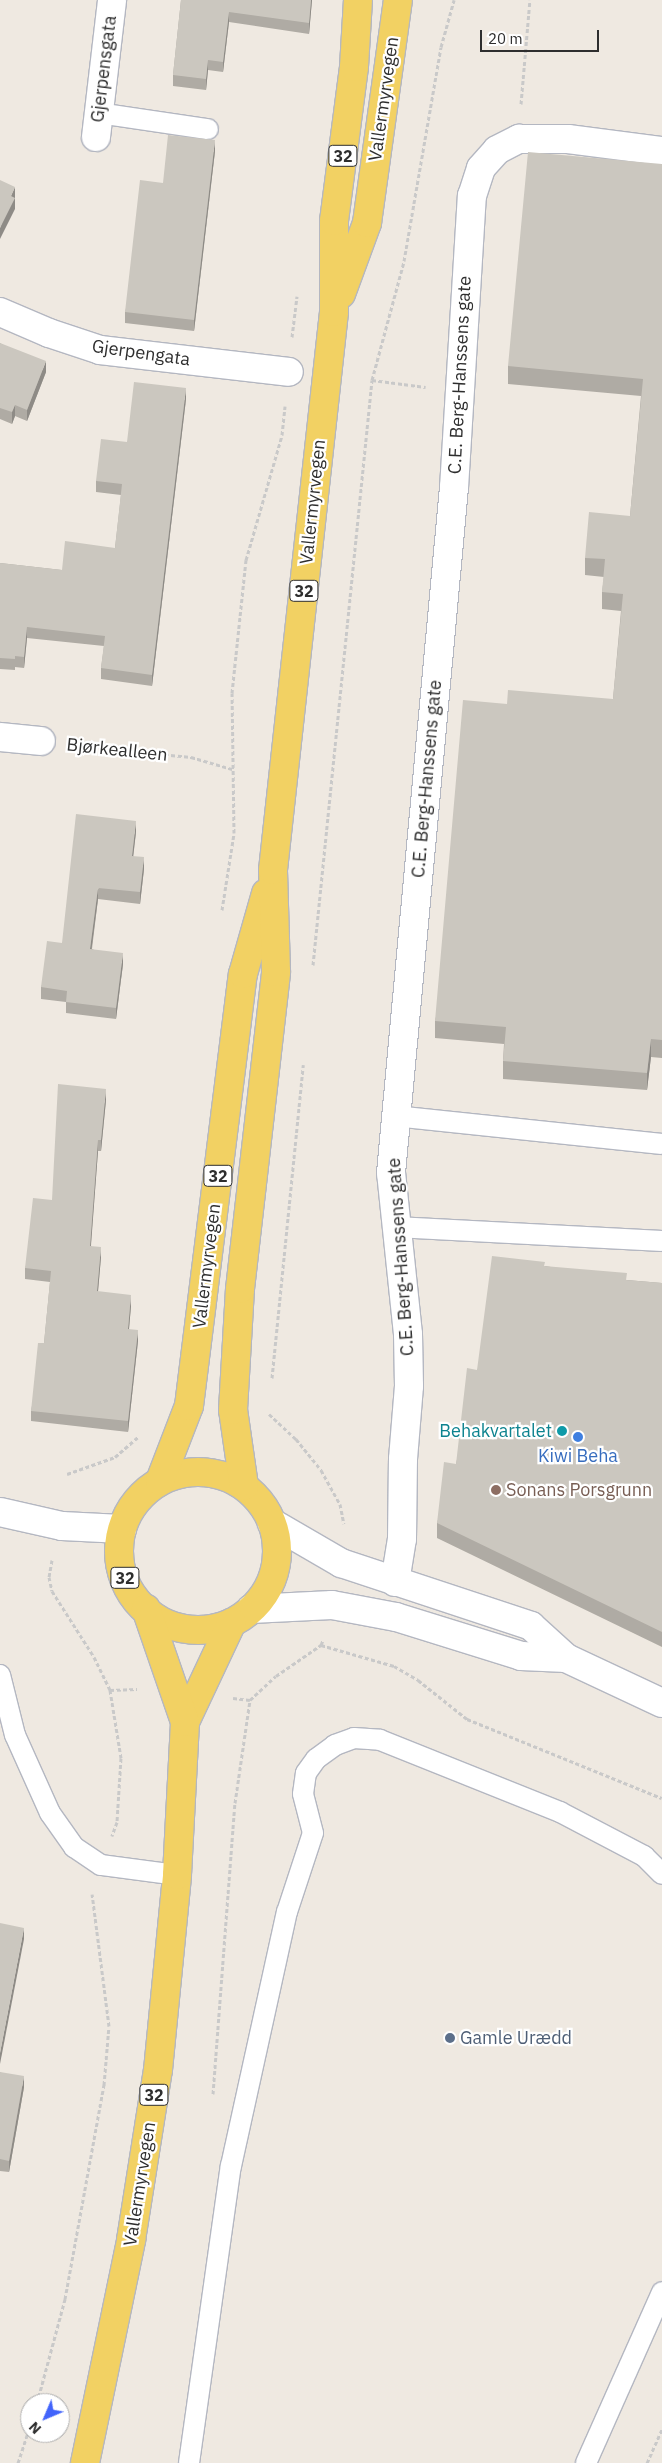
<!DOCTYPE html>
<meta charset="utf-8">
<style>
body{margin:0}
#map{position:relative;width:662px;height:2463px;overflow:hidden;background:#efe9e1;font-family:"IBM Plex Sans",sans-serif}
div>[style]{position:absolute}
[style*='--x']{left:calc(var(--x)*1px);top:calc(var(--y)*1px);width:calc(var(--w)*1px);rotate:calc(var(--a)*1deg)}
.path>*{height:3px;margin-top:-1.5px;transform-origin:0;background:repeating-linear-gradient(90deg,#c9c9c9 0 4px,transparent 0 6.5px)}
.roads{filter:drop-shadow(1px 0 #b4b7c1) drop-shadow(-1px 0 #b4b7c1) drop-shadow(0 1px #b4b7c1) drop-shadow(0 -1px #b4b7c1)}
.service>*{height:20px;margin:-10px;padding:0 10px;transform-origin:10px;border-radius:10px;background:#fff}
.minor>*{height:28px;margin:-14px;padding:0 14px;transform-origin:14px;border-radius:14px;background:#fff}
.primary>*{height:28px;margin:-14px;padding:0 14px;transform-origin:14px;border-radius:14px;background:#f2d163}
.primary>.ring{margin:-14px;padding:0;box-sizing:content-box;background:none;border:28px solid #f2d163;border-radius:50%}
.wall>*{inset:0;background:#afaba4}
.shaded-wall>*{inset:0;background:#8e8b86}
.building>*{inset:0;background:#cbc7bf}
.dots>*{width:14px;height:14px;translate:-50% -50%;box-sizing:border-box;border:2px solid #fff;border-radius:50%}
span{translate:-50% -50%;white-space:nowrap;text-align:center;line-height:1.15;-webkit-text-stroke:4.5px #fff;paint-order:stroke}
.shield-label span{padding:1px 4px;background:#fff;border:1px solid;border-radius:4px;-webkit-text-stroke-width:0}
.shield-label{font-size:16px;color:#2e2e2e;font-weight:700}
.street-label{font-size:18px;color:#2e2e2e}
.culture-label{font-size:18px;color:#0d838f}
.right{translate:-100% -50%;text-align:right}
.shop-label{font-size:18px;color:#366cbe}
.education-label{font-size:18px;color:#785e54}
.left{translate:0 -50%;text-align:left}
.service-label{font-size:18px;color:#4e5e75}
.north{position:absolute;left:20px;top:2393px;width:50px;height:50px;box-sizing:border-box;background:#fff;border:1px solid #ababab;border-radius:50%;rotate:225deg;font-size:14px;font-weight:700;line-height:20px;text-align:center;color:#2e2e2e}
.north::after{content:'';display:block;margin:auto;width:18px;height:22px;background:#4264fb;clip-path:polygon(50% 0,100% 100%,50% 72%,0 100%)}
.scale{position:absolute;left:480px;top:30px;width:119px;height:22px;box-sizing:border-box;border:2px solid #2e2e2e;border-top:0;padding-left:6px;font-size:15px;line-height:18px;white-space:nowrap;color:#2e2e2e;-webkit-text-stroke:4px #fff;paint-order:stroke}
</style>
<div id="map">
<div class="path">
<div style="--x:521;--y:104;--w:104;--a:-85.1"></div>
<div style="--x:292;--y:337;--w:41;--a:-83"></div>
<div style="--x:372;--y:380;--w:54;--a:7.4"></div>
<div style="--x:74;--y:746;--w:118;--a:5.4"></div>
<div style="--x:191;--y:757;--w:43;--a:16.3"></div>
<div style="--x:222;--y:910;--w:78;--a:-81.1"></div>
<div style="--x:234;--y:833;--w:140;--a:-90.8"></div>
<div style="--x:232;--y:693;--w:134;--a:-84"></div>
<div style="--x:246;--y:560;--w:130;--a:-73.9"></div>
<div style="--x:282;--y:435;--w:29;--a:-84"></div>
<div style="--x:313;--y:965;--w:588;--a:-84.24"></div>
<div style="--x:372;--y:380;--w:123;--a:-74.9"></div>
<div style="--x:404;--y:261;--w:217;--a:-80.2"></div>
<div style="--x:441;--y:47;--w:49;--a:-74.5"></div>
<div style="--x:272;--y:1378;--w:315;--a:-84.3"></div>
<div style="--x:269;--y:1414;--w:37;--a:43"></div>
<div style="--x:296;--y:1439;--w:40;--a:51"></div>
<div style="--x:321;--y:1470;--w:39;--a:61"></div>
<div style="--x:340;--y:1504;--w:20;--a:79"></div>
<div style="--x:67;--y:1474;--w:51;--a:-19.5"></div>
<div style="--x:115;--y:1457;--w:32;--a:-41"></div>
<div style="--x:52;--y:1560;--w:17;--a:100"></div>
<div style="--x:49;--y:1577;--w:14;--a:78"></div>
<div style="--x:52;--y:1591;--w:78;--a:57.5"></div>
<div style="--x:94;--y:1657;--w:37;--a:64"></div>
<div style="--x:110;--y:1690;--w:69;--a:80.8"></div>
<div style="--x:121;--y:1758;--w:64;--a:93.6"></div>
<div style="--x:117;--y:1822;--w:15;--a:110"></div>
<div style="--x:321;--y:1645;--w:76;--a:16"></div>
<div style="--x:394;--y:1666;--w:28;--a:30"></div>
<div style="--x:418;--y:1680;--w:63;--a:38.5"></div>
<div style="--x:467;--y:1719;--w:210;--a:22.1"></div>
<div style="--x:110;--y:1690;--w:27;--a:-2"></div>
<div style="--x:233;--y:1698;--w:17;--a:7"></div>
<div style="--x:213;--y:2094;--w:292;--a:-85.7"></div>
<div style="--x:235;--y:1803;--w:104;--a:-81.7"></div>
<div style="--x:250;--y:1700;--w:35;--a:-43"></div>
<div style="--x:276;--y:1676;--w:55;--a:-34.6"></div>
<div style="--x:321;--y:1645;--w:5;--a:-68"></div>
<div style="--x:37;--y:2403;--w:108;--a:-74.9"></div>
<div style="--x:65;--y:2299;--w:218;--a:-79.7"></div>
<div style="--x:104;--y:2085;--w:59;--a:-85.2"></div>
<div style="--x:109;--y:2026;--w:133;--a:-97.3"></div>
<div style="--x:18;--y:2463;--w:40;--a:-72"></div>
<div style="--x:647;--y:2463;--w:37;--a:-66"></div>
</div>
<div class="roads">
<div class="service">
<div style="--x:99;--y:113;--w:110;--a:8.4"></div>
<div style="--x:395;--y:1116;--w:268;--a:6"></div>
<div style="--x:396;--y:1227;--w:266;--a:3"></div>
<div style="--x:0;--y:1675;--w:62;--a:76"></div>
<div style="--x:15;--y:1735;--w:85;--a:65.8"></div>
<div style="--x:50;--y:1813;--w:42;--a:54.8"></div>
<div style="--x:74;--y:1847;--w:32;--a:34"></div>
<div style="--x:101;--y:1865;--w:77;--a:7.5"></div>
<div style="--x:189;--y:2463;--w:300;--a:-82"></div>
<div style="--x:231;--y:2166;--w:260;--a:-77.6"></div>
<div style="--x:287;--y:1912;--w:83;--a:-71.8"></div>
<div style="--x:313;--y:1833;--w:40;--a:-104.4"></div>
<div style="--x:303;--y:1794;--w:21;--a:-82"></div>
<div style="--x:306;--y:1773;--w:17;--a:-54"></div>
<div style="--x:316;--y:1759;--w:24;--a:-36"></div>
<div style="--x:335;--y:1745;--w:20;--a:-20"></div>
<div style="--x:354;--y:1738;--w:26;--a:4"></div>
<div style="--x:380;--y:1740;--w:194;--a:21.8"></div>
<div style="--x:560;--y:1812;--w:95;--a:27.6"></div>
<div style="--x:644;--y:1856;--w:25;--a:45"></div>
<div style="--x:586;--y:2463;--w:187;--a:-66"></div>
</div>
<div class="minor">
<div style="--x:96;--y:137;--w:138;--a:-83.3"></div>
<div style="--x:0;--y:312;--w:53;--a:23.2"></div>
<div style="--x:49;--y:333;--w:54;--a:18.4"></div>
<div style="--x:100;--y:350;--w:190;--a:6.6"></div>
<div style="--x:0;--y:737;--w:41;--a:5.6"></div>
<div style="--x:0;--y:1512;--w:64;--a:12.7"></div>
<div style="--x:62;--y:1526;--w:60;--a:2.9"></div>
<div style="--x:272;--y:1523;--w:80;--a:30.1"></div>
<div style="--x:341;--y:1563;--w:200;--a:18.3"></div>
<div style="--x:531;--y:1626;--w:47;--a:42.4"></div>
<div style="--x:566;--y:1658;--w:106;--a:25.1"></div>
<div style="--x:395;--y:1582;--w:44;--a:-80.8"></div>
<div style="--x:402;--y:1539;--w:80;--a:-89.3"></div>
<div style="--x:403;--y:1459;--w:73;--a:-85.3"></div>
<div style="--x:409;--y:1386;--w:52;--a:-91.1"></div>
<div style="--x:408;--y:1334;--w:162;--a:-96"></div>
<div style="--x:391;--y:1173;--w:688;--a:-84.75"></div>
<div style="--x:454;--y:488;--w:293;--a:-86.5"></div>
<div style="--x:472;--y:196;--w:29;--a:-72"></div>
<div style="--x:481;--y:168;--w:24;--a:-48"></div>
<div style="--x:497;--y:150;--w:25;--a:-27"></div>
<div style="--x:519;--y:139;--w:49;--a:0"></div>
<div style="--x:568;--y:139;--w:95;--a:7.3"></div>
<div style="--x:251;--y:1609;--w:81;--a:-2.8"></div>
<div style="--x:332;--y:1605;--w:65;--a:10.6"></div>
<div style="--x:396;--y:1617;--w:131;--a:17.3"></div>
<div style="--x:521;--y:1656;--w:45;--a:2.5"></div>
</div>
<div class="primary">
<div style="--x:341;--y:294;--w:76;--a:-69.9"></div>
<div style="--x:367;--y:223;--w:225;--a:-82.1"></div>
<div class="ring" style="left:119px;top:1472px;width:130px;height:130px"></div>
<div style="--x:160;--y:1481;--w:80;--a:-68.9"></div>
<div style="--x:189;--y:1406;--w:435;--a:-82.9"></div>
<div style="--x:243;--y:974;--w:84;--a:-74.1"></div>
<div style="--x:244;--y:1486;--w:77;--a:-98.2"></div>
<div style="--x:233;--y:1410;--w:121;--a:-86.7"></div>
<div style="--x:240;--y:1289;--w:319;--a:-83.5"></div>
<div style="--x:276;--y:972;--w:102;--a:-91.7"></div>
<div style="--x:273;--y:870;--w:561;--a:-83.76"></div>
<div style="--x:334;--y:312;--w:91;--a:-90"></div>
<div style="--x:334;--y:221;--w:155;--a:-82.6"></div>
<div style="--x:354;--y:67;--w:67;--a:-86.6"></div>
<div style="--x:185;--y:1722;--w:110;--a:-64.8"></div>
<div style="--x:85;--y:2463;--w:228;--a:-78.3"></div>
<div style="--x:131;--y:2240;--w:172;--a:-81"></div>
<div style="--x:158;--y:2070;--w:196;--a:-84.4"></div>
<div style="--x:177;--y:1875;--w:153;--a:-87"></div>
<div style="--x:185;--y:1722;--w:120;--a:-109"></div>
</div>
</div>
<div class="wall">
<div style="clip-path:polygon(181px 0,312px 0,309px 34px,229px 22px,223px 72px,208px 70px,206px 90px,173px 86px,173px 75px)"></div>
<div style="clip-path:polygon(215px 151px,194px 331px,125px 323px,125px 312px,163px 183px)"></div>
<div style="clip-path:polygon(662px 164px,662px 1058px,651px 1057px,647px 1090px,503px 1079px,503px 1061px,504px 1044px,435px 1038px,435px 1021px,507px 704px,613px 699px,621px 611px,602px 609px,602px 592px,604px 577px,585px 575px,585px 558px,630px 516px,641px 396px,508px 384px,508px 366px)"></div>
<div style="clip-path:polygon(0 343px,46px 372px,27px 421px,15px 416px,12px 424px,0 419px)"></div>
<div style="clip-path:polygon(186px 399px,152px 686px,101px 679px,101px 668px,104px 646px,27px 638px,24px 668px,15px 667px,15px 670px,0 669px,0 563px,62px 570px,115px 548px,121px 495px,96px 492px,96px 481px,127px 442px)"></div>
<div style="clip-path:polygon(136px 832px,133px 856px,144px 869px,140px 904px,98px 899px,92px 949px,123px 964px,116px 1019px,66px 1013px,66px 1002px,41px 999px,41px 987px,62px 943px)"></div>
<div style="clip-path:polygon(106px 1100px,101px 1151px,98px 1151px,91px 1246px,101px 1257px,98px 1292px,131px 1306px,129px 1329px,138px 1341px,128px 1432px,31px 1421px,31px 1411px,44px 1343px,50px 1282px,25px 1279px,25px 1268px,52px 1200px)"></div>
<div style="clip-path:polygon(545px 1266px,627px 1280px,662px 1283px,662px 1647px,437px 1538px,437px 1523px,456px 1464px,477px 1370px)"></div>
<div style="clip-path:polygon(0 2072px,24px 2087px,9px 2172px,0 2171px)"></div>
</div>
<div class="shaded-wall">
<div style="clip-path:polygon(311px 0,312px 0,309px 34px,309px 23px)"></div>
<div style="clip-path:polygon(229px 12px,229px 22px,223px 72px,223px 62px)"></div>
<div style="clip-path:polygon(208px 60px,208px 70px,206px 90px,206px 79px)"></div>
<div style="clip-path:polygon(215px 140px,215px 151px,194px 331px,194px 320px)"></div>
<div style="clip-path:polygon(15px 187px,15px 209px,0 239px,0 228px,11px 196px)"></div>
<div style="clip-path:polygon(46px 361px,46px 372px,27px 421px,27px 410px)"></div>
<div style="clip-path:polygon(186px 388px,186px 399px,152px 686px,152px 675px)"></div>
<div style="clip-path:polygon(15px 405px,15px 416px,12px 424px,12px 412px)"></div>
<div style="clip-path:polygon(27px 627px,27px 638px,24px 668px,24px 657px)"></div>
<div style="clip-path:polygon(136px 821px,136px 832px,132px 867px,132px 856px)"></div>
<div style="clip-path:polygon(144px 857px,144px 869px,140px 904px,140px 892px)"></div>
<div style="clip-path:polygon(98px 888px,98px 899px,90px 960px,90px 949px)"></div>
<div style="clip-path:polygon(123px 953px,123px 964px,116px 1019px,116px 1008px)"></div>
<div style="clip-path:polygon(651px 1039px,651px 1057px,647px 1090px,647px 1073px)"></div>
<div style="clip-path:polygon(106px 1089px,106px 1100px,101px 1151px,101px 1140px)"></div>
<div style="clip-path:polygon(98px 1140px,98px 1151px,90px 1256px,90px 1246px)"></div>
<div style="clip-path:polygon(101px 1247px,101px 1257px,97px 1302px,97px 1291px)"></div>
<div style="clip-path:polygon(131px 1295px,131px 1306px,128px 1340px,128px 1329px)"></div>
<div style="clip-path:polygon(138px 1330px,138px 1341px,128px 1432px,128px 1421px)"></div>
<div style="clip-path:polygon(24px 1928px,24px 1939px,0 2064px,0 2053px)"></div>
<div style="clip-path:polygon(24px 2076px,24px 2087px,9px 2172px,9px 2161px)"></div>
</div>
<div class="building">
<div style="clip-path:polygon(181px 0,311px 0,309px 23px,229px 12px,223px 62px,208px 60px,206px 79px,173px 75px)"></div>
<div style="clip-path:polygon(168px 135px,215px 140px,194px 320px,125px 312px,140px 180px,163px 183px)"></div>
<div style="clip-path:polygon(528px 152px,662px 164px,662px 1040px,651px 1039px,647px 1073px,503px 1061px,506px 1027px,435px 1021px,463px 700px,507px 704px,508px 690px,613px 699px,623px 594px,602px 592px,605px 559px,585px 558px,589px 512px,630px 516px,643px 379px,508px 366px)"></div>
<div style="clip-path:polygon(0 180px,15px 187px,11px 196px,15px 198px,0 228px)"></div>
<div style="clip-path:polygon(0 343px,46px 361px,27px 410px,15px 405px,12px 412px,0 408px)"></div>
<div style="clip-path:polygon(134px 382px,186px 388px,152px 675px,101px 668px,105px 636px,27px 627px,24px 657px,15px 656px,15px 659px,0 658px,0 563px,62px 570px,65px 541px,115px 548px,122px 484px,96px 481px,101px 439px,127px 442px)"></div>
<div style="clip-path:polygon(76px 814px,136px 821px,132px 856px,144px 857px,140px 892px,98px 888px,90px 949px,123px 953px,116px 1008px,66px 1002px,67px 991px,41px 987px,47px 941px,62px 943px)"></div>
<div style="clip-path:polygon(58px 1084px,106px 1089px,101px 1140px,98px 1140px,90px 1246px,101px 1247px,97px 1291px,131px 1295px,128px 1329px,138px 1330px,128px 1421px,31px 1411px,38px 1343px,44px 1343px,51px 1271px,25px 1268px,33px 1198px,52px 1200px)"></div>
<div style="clip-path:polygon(492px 1256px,545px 1262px,544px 1266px,627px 1273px,626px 1280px,662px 1283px,662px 1632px,437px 1523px,444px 1462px,456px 1464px,467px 1368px,477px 1370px)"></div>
<div style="clip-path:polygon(0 1923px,24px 1928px,0 2053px)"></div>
<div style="clip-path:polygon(0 2072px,24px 2076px,9px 2161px,0 2159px)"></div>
</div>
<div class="dots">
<div style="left:562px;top:1431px;background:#0f9aa8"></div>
<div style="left:578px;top:1437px;background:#3f7fe0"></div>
<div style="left:496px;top:1490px;background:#8d6e63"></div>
<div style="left:450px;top:2038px;background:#5c6f8a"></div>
</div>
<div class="shield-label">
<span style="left:343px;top:156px">32</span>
<span style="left:304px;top:591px">32</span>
<span style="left:218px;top:1176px">32</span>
<span style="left:125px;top:1578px">32</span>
<span style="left:154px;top:2095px">32</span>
</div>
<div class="street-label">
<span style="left:104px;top:69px;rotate:-83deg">Gjerpensgata</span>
<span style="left:384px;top:99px;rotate:-82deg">Vallermyrvegen</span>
<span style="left:141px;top:353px;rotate:8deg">Gjerpengata</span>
<span style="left:460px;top:375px;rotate:-87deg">C.E. Berg-Hanssens gate</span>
<span style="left:313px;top:502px;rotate:-84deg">Vallermyrvegen</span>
<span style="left:117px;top:750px;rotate:6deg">Bjørkealleen</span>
<span style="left:427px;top:779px;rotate:-85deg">C.E. Berg-Hanssens gate</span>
<span style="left:401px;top:1257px;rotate:-94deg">C.E. Berg-Hanssens gate</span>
<span style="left:207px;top:1266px;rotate:-83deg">Vallermyrvegen</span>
<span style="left:140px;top:2184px;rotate:-81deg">Vallermyrvegen</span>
</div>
<div class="culture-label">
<span class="right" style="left:552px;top:1431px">Behakvartalet</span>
</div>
<div class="shop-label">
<span style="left:578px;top:1456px">Kiwi Beha</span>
</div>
<div class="education-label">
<span class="left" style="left:506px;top:1490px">Sonans Porsgrunn</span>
</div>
<div class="service-label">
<span class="left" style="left:460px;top:2038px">Gamle Urædd</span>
</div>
<div class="north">N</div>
<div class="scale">20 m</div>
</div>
